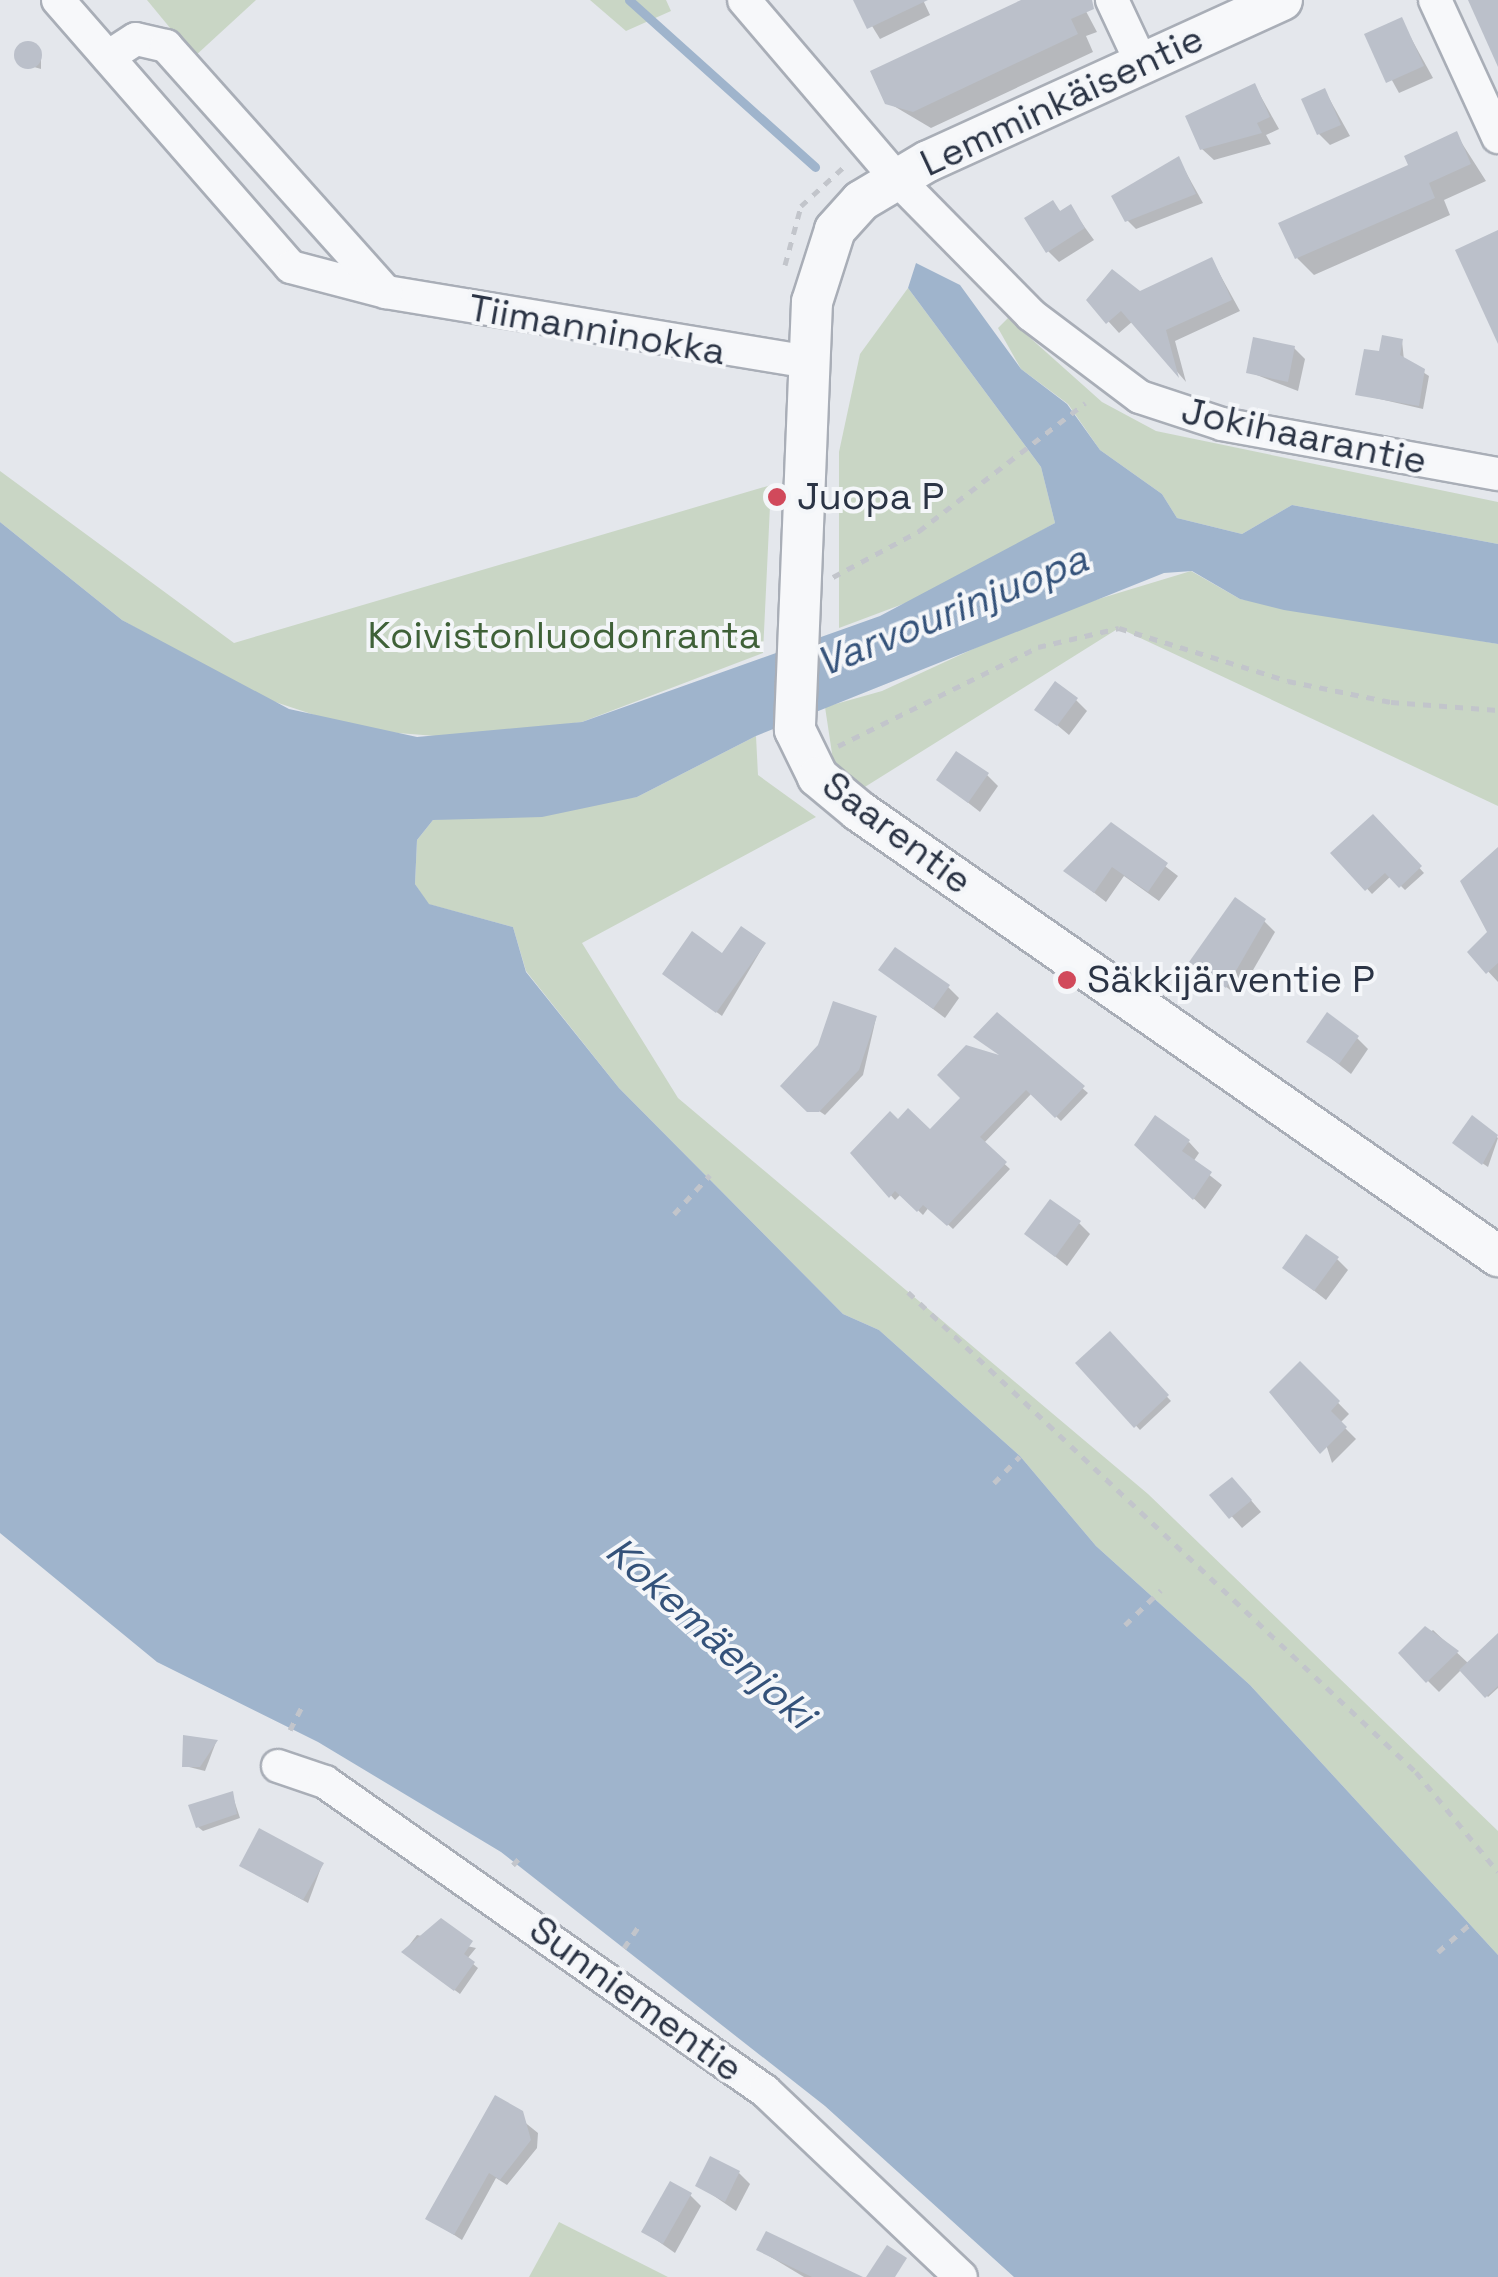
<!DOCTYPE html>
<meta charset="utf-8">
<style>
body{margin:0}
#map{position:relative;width:1498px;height:2277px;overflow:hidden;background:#e4e7ec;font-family:"Space Grotesk",sans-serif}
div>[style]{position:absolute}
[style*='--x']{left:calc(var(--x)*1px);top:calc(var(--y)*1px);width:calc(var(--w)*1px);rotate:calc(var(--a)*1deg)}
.green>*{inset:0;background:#c9d6c5}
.water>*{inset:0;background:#9fb4cc}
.shadow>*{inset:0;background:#0003}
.stream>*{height:9px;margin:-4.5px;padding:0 4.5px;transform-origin:4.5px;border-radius:4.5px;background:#9fb4cc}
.building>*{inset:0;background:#bbc0ca}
.round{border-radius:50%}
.path>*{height:5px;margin-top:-2.5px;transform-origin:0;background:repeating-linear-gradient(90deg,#c2c5cb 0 8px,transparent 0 16px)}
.roads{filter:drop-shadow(2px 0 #a9aeb7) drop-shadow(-2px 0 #a9aeb7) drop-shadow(0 2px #a9aeb7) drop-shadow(0 -2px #a9aeb7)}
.minor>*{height:32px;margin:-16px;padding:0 16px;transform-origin:16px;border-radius:16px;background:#f7f8fa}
.tertiary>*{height:40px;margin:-20px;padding:0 20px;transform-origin:20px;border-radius:20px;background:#f7f8fa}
.dots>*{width:28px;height:28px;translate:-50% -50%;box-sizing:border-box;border:5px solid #f4f6f9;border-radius:50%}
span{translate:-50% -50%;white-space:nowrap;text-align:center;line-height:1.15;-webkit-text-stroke:8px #f4f6f9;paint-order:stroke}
.street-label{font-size:38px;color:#2b3445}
.poi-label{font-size:38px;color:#2b3445}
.left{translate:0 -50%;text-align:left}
.park-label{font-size:38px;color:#3f6138}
.water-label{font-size:40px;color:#34527a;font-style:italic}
</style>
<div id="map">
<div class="green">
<div style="clip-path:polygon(147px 0,256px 0,194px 57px)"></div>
<div style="clip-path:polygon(590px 0,666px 0,671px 11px,626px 31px)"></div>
<div style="clip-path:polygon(908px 288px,1041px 467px,1055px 523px,927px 595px,839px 628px,839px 452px,860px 354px)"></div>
<div style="clip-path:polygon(1008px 318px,1102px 402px,1156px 431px,1498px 502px,1498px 544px,1292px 505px,1242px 534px,1177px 518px,1162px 494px,1100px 450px,1068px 404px,1021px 369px,998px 328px)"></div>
<div style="clip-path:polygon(0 471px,234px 643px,771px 485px,763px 653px,582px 722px,461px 738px,360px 730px,251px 694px,122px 620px,0 522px)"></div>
<div style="clip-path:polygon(1191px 571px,1240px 599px,1498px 644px,1498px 806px,1119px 628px,860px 790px,833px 760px,825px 707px,882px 691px,1049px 614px)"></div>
<div style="clip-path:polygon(756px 736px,758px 775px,816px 817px,582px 943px,678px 1098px,1148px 1494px,1498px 1831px,1498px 1955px,1250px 1685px,1096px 1546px,1020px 1456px,879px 1330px,843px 1314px,619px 1088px,526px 971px,513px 927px,428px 904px,415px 884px,417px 840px,433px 820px,637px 797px)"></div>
<div style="clip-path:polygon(559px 2222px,668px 2277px,529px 2277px)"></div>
</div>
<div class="water">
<div style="clip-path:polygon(916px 263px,960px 285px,1021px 369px,1067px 404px,1100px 450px,1162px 494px,1177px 518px,1242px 534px,1292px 505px,1498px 544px,1498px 644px,1284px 610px,1240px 599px,1192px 571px,1164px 573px,756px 736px,637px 797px,542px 817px,433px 820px,417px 840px,415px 884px,429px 904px,513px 927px,526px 972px,619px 1088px,843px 1314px,879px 1330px,1020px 1456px,1096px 1546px,1250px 1685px,1498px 1955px,1498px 2277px,1014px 2277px,825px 2106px,501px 1852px,318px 1742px,157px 1662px,0 1533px,0 522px,122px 620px,289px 709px,417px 737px,582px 722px,880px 616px,1055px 523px,1041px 467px,908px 288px)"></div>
</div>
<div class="shadow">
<div style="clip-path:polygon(856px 0,923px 0,930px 15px,880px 39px)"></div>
<div style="clip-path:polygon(1040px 0,1080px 0,1097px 32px,1086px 36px,1093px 52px,931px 128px,887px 102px)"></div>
<div style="clip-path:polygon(1401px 20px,1433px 78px,1399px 93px,1367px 35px)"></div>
<div style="clip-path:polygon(22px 47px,41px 52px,41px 69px,20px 63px)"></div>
<div style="clip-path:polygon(1255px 86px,1279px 129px,1266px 135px,1271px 144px,1214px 160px,1202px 149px)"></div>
<div style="clip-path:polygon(1325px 91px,1350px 136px,1330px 145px,1319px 134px)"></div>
<div style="clip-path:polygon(1456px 134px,1486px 181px,1444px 200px,1450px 215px,1314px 275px,1297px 258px)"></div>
<div style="clip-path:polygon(1179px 160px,1203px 203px,1136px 229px,1127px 220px)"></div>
<div style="clip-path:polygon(1052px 203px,1062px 213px,1070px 207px,1094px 240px,1059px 262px,1048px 251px)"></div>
<div style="clip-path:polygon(1212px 260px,1240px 311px,1175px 341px,1186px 382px,1133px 321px,1119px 333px,1089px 300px,1140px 294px)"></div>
<div style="clip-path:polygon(1402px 341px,1404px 360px,1429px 376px,1423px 409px,1358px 394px,1381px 354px)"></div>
<div style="clip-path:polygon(1294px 348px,1305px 359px,1298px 391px,1249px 372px)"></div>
<div style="clip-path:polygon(1076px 700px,1087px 711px,1069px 735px,1038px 709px)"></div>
<div style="clip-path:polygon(987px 775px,998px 786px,980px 812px,939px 780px)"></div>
<div style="clip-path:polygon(1373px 817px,1424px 873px,1405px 890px,1391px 876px,1372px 894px,1334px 853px)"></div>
<div style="clip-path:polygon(1111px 825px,1178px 876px,1159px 901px,1124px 876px,1106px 902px,1066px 871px)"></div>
<div style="clip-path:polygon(1498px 868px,1498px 982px,1470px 952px,1491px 933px)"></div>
<div style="clip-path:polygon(1264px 921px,1275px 932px,1238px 996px,1193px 961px)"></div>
<div style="clip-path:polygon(764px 945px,722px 1016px,670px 978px)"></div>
<div style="clip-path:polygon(881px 970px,948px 987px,959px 998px,945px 1018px)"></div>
<div style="clip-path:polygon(997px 1015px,1088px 1093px,1061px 1121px,1032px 1093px,983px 1144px,1010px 1169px,953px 1229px,929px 1207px,923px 1215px,901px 1194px,895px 1200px,853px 1153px,898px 1122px,930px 1132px,1005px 1060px)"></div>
<div style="clip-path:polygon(876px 1018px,863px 1075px,825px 1115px,788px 1090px)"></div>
<div style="clip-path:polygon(1357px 1038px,1368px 1049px,1351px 1074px,1309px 1041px)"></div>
<div style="clip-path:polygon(1473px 1119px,1498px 1138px,1488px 1167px,1460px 1148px)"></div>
<div style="clip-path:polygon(1189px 1142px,1199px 1153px,1193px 1162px,1222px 1185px,1205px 1209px,1148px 1156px)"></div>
<div style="clip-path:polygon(1079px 1223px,1090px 1234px,1067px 1266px,1027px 1234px)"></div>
<div style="clip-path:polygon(1337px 1259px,1348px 1270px,1326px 1300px,1285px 1268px)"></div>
<div style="clip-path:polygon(1109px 1335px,1171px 1401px,1140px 1430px,1078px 1363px)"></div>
<div style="clip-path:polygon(1300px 1364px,1349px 1414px,1340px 1423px,1356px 1439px,1332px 1463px)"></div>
<div style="clip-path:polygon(1243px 1491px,1261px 1512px,1242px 1528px,1213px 1495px)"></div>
<div style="clip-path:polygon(1433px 1630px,1469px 1664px,1498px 1636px,1498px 1688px,1488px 1697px,1462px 1669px,1439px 1692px,1401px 1654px)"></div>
<div style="clip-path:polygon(216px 1742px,205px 1771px,185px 1766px)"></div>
<div style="clip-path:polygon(232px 1794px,240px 1818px,203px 1831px,198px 1827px)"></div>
<div style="clip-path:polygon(322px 1865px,308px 1903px,242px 1866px)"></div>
<div style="clip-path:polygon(417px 1935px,476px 1948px,467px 1959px,478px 1968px,460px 1994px,404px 1952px)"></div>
<div style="clip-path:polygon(496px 2099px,538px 2133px,537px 2148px,507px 2185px,496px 2178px,462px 2240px,428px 2218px)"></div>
<div style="clip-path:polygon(739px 2173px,750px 2184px,736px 2211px,698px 2185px)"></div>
<div style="clip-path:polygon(690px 2195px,701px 2206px,675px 2253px,645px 2232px)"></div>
<div style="clip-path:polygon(759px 2250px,858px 2277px,804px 2277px)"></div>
</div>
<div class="stream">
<div style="--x:629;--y:0;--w:250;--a:41.9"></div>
</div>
<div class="building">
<div style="clip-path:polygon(853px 0,928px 0,867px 29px)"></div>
<div style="clip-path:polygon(1021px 0,1092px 0,1094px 9px,1071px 19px,1078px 34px,913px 112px,885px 104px,870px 71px)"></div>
<div style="clip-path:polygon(1468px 0,1498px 0,1498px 67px)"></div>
<div style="clip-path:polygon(1402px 17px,1424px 66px,1386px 83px,1364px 34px)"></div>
<div class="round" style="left:14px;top:41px;width:28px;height:28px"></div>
<div style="clip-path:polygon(1255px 83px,1270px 117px,1257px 123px,1262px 133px,1200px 150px,1185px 116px)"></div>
<div style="clip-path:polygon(1325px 88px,1341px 125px,1317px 135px,1301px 99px)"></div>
<div style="clip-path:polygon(1457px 131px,1471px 164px,1429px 183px,1435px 198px,1295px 259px,1278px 223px,1408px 165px,1404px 156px)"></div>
<div style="clip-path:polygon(1179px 156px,1196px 194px,1125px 222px,1111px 196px)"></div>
<div style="clip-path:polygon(1053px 200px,1060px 211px,1071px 204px,1085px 228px,1046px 253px,1024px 218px)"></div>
<div style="clip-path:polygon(1498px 230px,1498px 344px,1455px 250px)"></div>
<div style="clip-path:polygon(1212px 257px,1232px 300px,1166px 330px,1179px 378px,1121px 311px,1106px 324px,1086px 300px,1112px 269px,1140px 291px)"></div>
<div style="clip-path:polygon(1382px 335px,1403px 339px,1400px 355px,1425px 369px,1419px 406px,1355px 395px,1364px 349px,1379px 351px)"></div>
<div style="clip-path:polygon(1253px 337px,1295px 346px,1288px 382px,1246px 373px)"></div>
<div style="clip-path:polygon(1055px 681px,1078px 698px,1057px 726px,1034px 710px)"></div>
<div style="clip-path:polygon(956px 751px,989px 773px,968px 803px,936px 780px)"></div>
<div style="clip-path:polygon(1373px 814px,1422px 866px,1399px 888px,1385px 873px,1365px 891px,1330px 853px)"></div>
<div style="clip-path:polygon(1111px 822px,1168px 863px,1148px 892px,1112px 867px,1094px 893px,1063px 871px)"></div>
<div style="clip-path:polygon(1498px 847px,1498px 963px,1486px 974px,1467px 952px,1487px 932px,1460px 881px)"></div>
<div style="clip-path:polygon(1235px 897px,1266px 919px,1226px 988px,1189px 962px)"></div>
<div style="clip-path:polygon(741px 926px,766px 943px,716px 1013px,662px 974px,692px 931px,722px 953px)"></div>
<div style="clip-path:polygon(895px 947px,950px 985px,933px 1009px,878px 970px)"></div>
<div style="clip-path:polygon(833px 1001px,877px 1016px,859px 1070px,819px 1112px,807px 1112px,780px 1086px,818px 1045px)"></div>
<div style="clip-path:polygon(997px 1012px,1085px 1086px,1055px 1118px,1026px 1090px,980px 1137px,1007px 1162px,947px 1226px,923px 1205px,917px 1212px,895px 1191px,889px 1198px,850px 1153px,890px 1111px,898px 1119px,908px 1108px,930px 1129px,960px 1098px,937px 1075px,966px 1045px,999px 1055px,973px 1037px)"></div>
<div style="clip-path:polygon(1327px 1012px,1359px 1036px,1339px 1064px,1306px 1042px)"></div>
<div style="clip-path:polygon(1155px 1115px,1190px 1140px,1182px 1151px,1212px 1172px,1193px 1200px,1134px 1145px)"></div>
<div style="clip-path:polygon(1472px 1115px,1498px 1135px,1482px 1165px,1452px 1143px)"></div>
<div style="clip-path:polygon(1050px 1199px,1081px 1221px,1055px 1257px,1024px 1234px)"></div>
<div style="clip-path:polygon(1306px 1234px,1339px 1257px,1314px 1291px,1282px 1268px)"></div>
<div style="clip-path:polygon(1110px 1331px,1169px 1395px,1134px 1428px,1075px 1363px)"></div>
<div style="clip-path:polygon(1300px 1361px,1340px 1401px,1331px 1411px,1347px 1427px,1320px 1454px,1269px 1392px)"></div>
<div style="clip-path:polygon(1232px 1477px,1252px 1500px,1229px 1519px,1209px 1495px)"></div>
<div style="clip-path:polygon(1425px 1626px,1459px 1651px,1426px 1683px,1398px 1653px)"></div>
<div style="clip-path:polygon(1498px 1633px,1498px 1686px,1485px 1698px,1459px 1670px)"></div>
<div style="clip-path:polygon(183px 1735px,218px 1740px,200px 1767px,182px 1767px)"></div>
<div style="clip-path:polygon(233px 1791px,237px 1814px,196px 1828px,188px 1805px)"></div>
<div style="clip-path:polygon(259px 1828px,324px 1863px,303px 1900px,239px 1866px)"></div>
<div style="clip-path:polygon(441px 1918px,473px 1941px,464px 1954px,475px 1962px,454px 1991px,401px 1952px)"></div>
<div style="clip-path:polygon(495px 2095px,523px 2111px,531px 2140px,500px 2180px,489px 2173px,454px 2235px,425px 2219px)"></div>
<div style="clip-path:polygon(710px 2156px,740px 2171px,725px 2202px,695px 2186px)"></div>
<div style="clip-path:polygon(670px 2181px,692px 2193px,663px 2244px,641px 2232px)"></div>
<div style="clip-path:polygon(766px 2231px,863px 2277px,812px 2277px,756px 2250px)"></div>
<div style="clip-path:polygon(887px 2245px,907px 2258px,895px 2277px,866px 2277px)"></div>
</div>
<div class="path">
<div style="--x:785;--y:265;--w:61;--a:-74.8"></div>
<div style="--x:801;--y:206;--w:62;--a:-42.4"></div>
<div style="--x:833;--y:577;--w:98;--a:-28.1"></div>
<div style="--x:919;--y:531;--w:210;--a:-37.6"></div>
<div style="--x:838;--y:746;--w:223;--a:-26.3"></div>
<div style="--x:1038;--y:647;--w:83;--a:-13.2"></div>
<div style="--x:1119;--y:628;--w:177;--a:17.4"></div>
<div style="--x:1288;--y:681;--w:105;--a:11.5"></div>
<div style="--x:1391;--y:702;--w:107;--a:4.3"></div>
<div style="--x:674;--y:1214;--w:53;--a:-47.3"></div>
<div style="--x:908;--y:1292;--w:699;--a:43.38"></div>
<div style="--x:1416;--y:1772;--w:129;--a:50.6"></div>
<div style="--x:994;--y:1483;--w:37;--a:-46"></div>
<div style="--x:1125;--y:1625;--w:50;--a:-44.2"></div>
<div style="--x:290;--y:1730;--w:30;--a:-63"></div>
<div style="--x:513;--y:1865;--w:15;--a:-48"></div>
<div style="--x:624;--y:1948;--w:29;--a:-56"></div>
<div style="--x:1438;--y:1952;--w:43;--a:-41.2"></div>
</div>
<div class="roads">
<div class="minor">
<div style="--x:58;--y:0;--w:354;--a:48.9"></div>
<div style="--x:291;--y:267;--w:98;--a:14.7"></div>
<div style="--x:386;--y:292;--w:428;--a:9.4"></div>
<div style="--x:744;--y:0;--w:234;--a:49.5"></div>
<div style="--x:896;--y:178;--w:192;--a:45.4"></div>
<div style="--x:1031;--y:315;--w:136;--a:37"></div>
<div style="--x:1140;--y:397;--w:86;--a:18.2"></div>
<div style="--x:1222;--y:424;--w:280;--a:10.3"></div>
<div style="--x:1112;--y:0;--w:71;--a:64.9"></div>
<div style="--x:1435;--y:0;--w:151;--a:65.3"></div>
<div style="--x:108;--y:57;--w:33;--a:-33"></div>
<div style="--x:136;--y:39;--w:31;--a:13"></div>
<div style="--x:166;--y:46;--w:330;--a:48.2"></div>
<div style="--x:278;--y:1766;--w:50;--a:18.8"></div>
<div style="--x:325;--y:1782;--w:538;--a:35.08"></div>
<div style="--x:765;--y:2091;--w:270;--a:43.5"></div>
</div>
<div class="tertiary">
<div style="--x:1282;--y:0;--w:389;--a:155.5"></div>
<div style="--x:928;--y:161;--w:78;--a:149.2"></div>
<div style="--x:861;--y:201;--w:39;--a:132"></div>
<div style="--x:835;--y:230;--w:76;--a:107.7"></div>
<div style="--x:812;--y:302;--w:428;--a:92.3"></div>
<div style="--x:795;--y:730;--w:52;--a:63.9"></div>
<div style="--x:818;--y:777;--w:53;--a:39.7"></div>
<div style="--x:859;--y:811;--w:779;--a:34.85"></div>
</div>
</div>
<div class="dots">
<div style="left:777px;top:497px;background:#d1495b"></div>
<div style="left:1067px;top:980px;background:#d1495b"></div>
</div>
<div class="street-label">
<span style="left:1062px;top:101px;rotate:-25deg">Lemminkäisentie</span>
<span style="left:597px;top:330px;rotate:10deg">Tiimanninokka</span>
<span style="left:1304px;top:436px;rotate:12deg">Jokihaarantie</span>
<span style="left:897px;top:833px;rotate:37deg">Saarentie</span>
<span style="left:636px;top:1999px;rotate:36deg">Sunniementie</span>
</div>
<div class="poi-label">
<span class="left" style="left:797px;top:497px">Juopa P</span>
<span class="left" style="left:1087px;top:980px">Säkkijärventie P</span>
</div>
<div class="park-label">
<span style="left:564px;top:636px">Koivistonluodonranta</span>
</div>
<div class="water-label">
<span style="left:952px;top:611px;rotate:-22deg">Varvourinjuopa</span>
<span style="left:710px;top:1633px;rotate:42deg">Kokemäenjoki</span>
</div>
</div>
